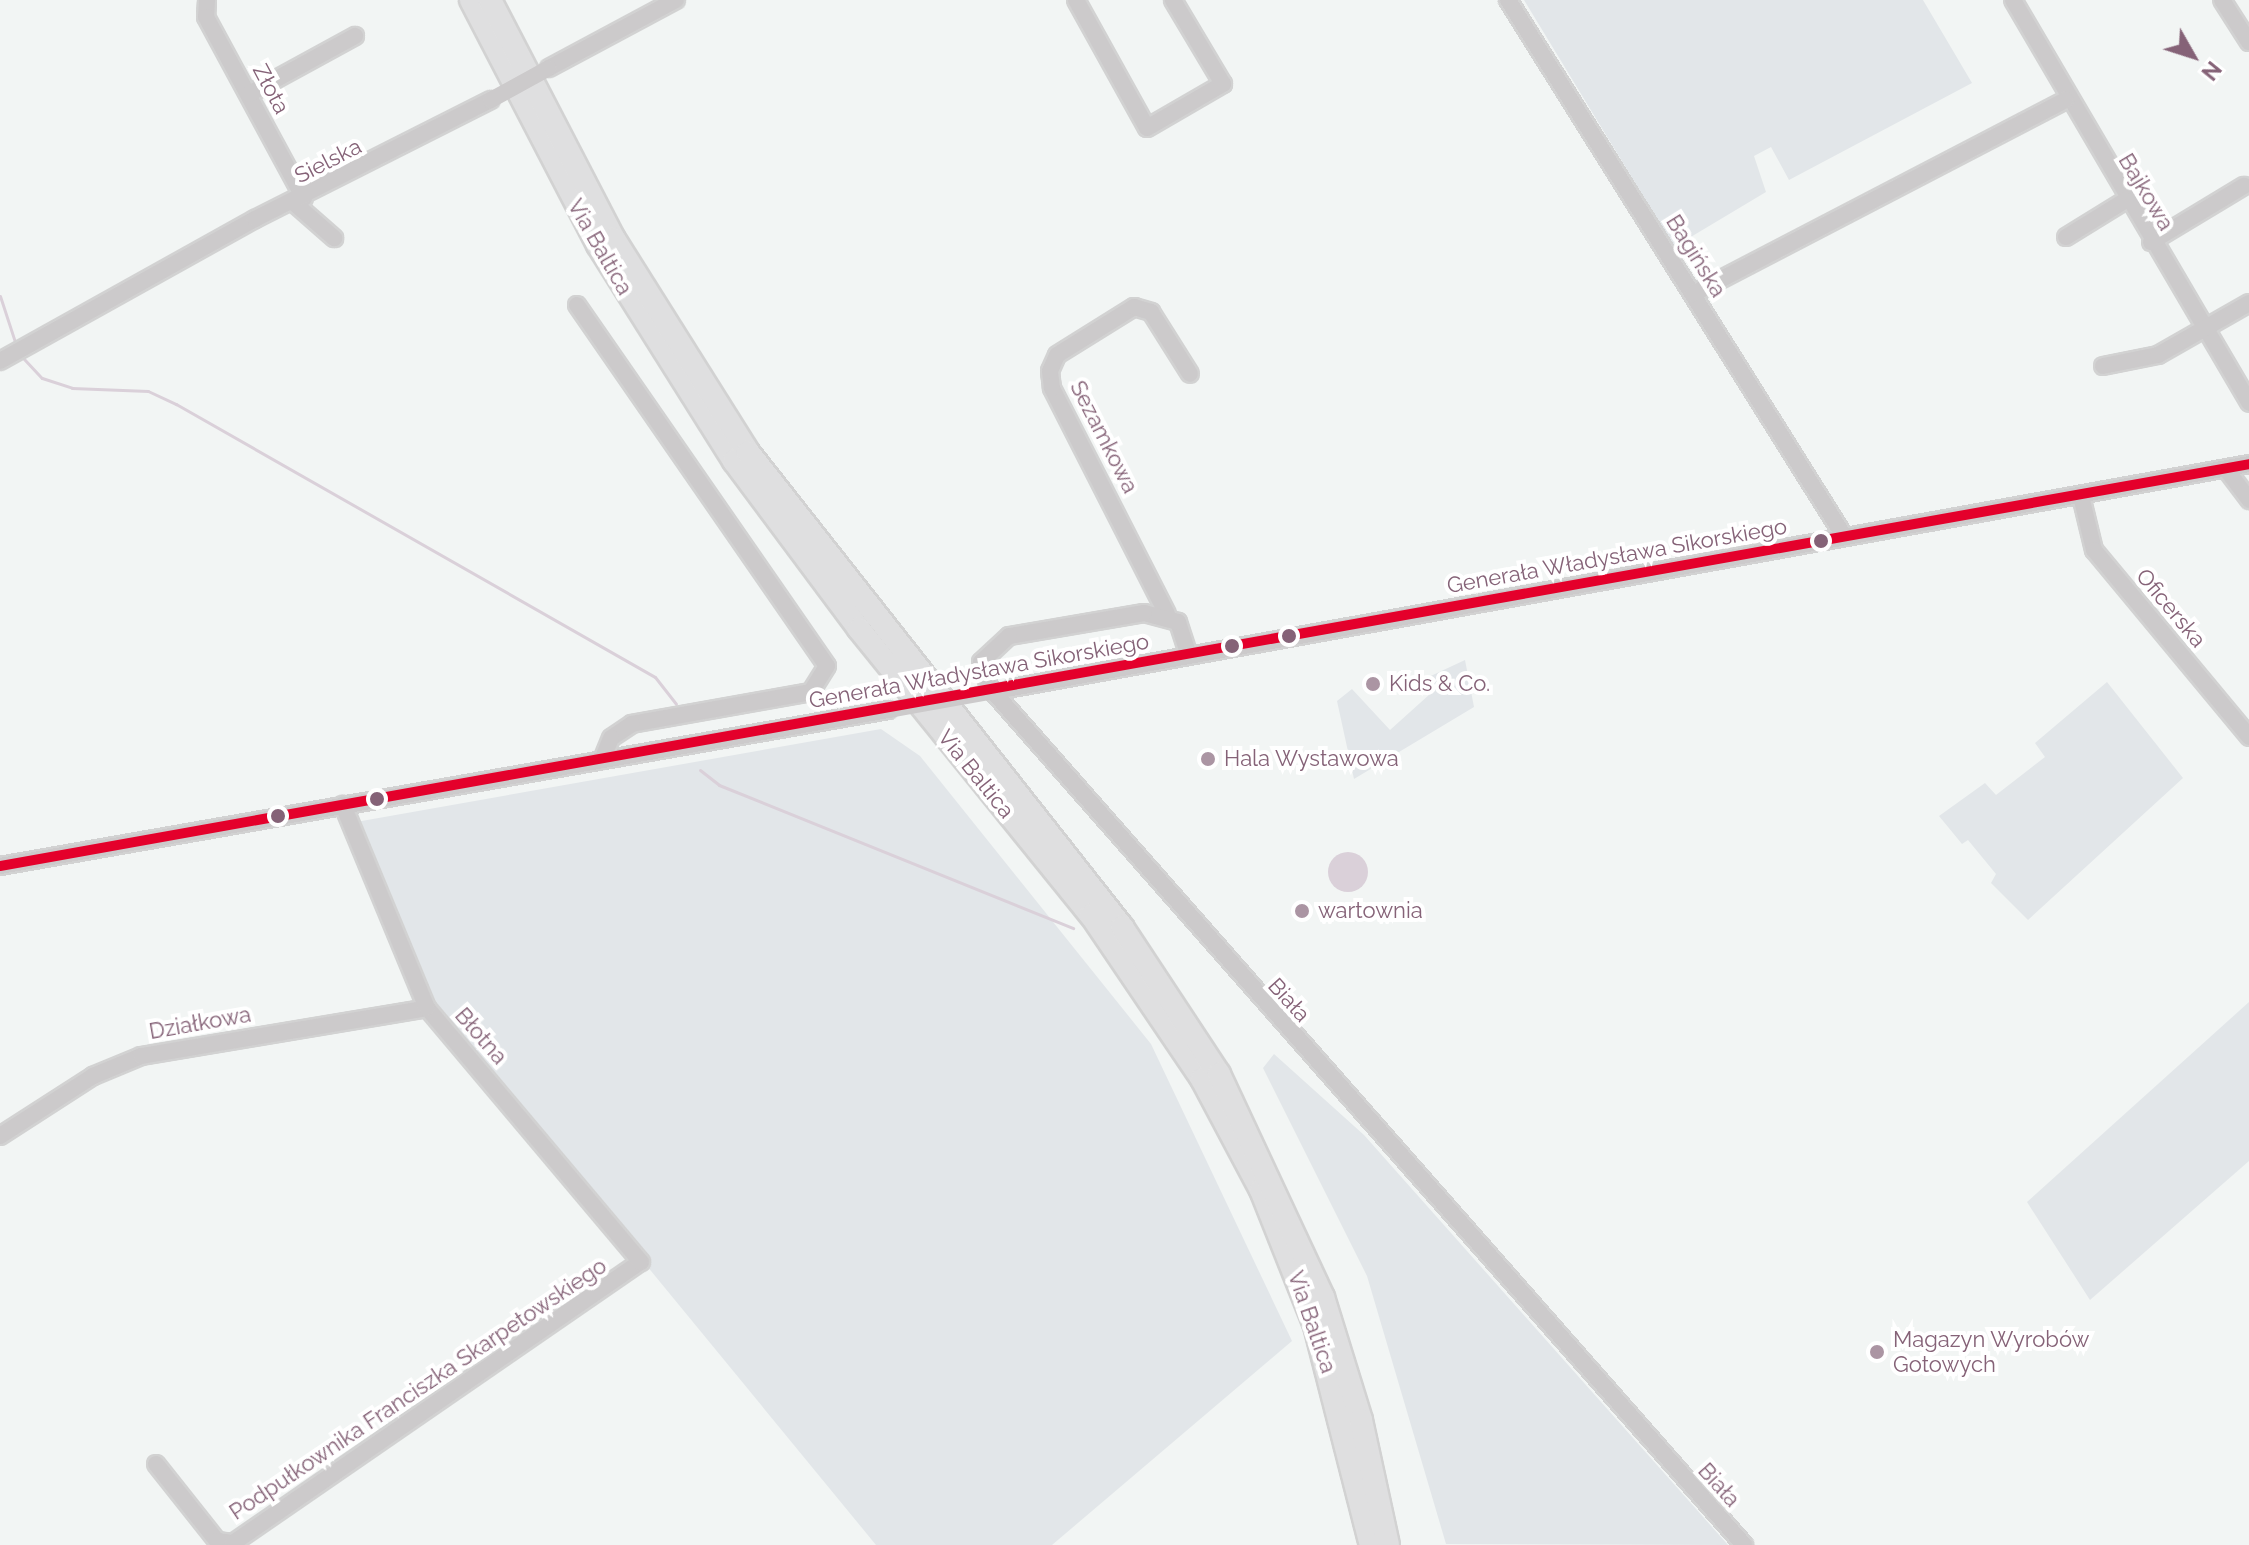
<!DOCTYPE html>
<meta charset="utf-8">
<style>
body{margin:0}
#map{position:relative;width:2249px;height:1545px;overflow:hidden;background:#f2f5f4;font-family:Raleway,sans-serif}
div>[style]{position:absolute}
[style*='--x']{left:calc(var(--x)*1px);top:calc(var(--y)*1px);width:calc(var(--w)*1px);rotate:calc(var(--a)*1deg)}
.green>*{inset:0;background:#e2e6e9}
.water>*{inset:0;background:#dad0d9}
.round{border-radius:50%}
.stream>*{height:3px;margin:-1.5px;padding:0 1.5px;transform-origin:1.5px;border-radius:1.5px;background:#dad0d9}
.roads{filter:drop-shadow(2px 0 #d2d2d2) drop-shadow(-2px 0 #d2d2d2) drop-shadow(0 2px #d2d2d2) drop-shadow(0 -2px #d2d2d2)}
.minor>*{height:16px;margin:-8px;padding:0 8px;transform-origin:8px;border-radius:8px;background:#cccacb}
.highway>*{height:22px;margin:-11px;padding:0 11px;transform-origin:11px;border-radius:11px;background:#dfdfe0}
.minor-bridge>*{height:16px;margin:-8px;padding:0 8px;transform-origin:8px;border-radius:8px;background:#cccacb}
.bus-1>*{height:10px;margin:-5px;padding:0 5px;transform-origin:5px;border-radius:5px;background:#e4002b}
.dots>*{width:22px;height:22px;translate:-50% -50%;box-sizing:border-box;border:4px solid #fff;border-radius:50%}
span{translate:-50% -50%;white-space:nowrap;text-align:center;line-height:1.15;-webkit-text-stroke:8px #fff;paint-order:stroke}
.street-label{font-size:22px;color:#856277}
.poi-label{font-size:22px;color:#856277}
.left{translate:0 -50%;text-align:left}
.north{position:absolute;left:2153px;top:16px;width:80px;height:80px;-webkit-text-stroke:6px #fff;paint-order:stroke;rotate:129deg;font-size:22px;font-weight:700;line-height:32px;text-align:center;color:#856277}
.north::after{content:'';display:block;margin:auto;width:28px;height:36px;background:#856277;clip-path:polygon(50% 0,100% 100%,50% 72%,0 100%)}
</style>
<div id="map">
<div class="green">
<div style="clip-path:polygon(1524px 0,1923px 0,1972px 83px,1789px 180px,1771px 147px,1754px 156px,1766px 192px,1674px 247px)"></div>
<div style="clip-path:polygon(1465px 660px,1474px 707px,1354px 779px,1337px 701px,1352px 689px,1390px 730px,1430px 694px,1420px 681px)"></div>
<div style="clip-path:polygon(2107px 682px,2183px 778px,2028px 920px,1991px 883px,1996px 874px,1968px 840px,1962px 844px,1939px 816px,1985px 783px,1996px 795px,2045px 757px,2035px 743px)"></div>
<div style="clip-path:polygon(881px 729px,920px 756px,1151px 1044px,1292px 1341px,1052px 1545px,876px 1545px,431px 1003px,356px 822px)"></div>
<div style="clip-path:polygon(2249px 1002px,2249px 1161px,2090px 1300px,2027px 1202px)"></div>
<div style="clip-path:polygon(1274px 1054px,1364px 1135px,1728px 1545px,1446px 1544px,1367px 1276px,1263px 1068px)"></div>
</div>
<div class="water">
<div class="round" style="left:1328px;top:852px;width:40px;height:40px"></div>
</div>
<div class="stream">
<div style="--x:0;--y:296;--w:48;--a:71.9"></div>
<div style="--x:24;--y:359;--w:26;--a:47"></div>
<div style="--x:42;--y:378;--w:32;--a:18"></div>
<div style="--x:72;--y:388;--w:76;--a:2.3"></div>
<div style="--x:148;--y:391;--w:31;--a:25"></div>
<div style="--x:176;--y:404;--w:551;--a:29.68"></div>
<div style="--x:655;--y:677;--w:34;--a:52"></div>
<div style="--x:700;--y:770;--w:24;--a:38"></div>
<div style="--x:719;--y:785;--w:382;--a:22"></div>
</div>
<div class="roads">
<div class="minor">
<div style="--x:207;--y:0;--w:17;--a:93"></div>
<div style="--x:206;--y:17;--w:206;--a:61.6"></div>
<div style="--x:1076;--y:0;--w:146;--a:61"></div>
<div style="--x:1147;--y:128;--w:88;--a:-30.1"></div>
<div style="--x:1223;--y:84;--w:98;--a:-120.8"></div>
<div style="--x:1508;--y:0;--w:633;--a:57.92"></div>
<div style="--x:2013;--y:0;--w:467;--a:59.6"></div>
<div style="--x:2222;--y:0;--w:50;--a:57.3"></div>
<div style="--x:549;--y:68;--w:144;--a:-28.2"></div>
<div style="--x:249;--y:94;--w:121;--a:-28.7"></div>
<div style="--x:293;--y:202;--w:55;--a:41.3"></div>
<div style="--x:2066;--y:237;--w:70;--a:-31.7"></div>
<div style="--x:2151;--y:242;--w:109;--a:-31.1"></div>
<div style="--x:1693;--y:294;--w:420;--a:-27.5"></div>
<div style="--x:577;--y:305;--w:439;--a:55.3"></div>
<div style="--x:827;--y:666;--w:31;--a:122"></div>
<div style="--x:811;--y:692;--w:182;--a:169.9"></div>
<div style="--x:632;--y:724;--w:25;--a:146"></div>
<div style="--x:611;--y:738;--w:24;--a:112"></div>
<div style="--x:0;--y:361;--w:292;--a:-29.1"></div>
<div style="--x:255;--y:219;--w:264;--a:-26.8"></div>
<div style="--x:2103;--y:366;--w:56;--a:-11.3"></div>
<div style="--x:2158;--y:355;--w:105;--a:-29.7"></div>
<div style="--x:2226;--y:469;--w:39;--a:53"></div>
<div style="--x:2081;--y:496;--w:56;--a:76.5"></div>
<div style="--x:2094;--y:550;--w:243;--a:50.3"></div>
<div style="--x:1167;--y:614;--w:254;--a:-117"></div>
<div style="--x:1052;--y:388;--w:17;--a:-97"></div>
<div style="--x:1050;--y:371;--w:17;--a:-66"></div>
<div style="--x:1057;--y:355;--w:91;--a:-31.9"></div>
<div style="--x:1134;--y:307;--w:18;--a:16"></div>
<div style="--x:1151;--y:312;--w:73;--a:57.8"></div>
<div style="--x:1189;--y:656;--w:36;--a:-108"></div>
<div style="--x:1178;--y:622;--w:35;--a:-165"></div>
<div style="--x:1144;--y:613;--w:137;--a:170.3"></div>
<div style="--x:1009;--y:636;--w:38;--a:137"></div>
<div style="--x:981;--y:662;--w:26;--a:72"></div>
<div style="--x:989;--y:687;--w:1143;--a:48.65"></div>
<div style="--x:1012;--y:688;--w:1257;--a:-10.26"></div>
<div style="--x:0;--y:866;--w:902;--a:-9.96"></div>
<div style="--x:0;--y:1136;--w:111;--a:-32.8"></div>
<div style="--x:93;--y:1076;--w:52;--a:-22.6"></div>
<div style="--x:141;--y:1056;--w:290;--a:-9.5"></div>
<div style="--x:156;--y:1464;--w:98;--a:51.6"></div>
<div style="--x:217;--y:1541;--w:16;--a:7"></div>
<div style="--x:233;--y:1543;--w:495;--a:-34.6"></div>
<div style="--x:641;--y:1262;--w:332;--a:-130.1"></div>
<div style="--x:427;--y:1008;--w:220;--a:-112.5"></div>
</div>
<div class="highway">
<div style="--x:471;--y:0;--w:276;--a:62.6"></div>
<div style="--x:598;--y:245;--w:255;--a:57.8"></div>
<div style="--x:734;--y:461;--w:209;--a:53.3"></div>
<div style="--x:859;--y:629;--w:368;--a:51"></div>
<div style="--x:1091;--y:915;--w:198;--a:55.9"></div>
<div style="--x:1202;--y:1079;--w:126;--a:62"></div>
<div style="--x:1261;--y:1190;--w:146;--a:68.3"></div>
<div style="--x:1315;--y:1326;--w:226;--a:75.7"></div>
<div style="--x:490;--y:0;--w:269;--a:62.6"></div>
<div style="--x:614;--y:239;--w:252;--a:57.8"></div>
<div style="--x:748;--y:452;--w:605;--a:51.78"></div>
<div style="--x:1122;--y:927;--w:176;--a:56.6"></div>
<div style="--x:1219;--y:1074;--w:246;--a:65"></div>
<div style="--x:1323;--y:1297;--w:129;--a:72.8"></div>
<div style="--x:1361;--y:1420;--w:128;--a:77.8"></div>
</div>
</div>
<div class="minor-bridge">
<div style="--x:491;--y:100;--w:66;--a:-28.9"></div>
<div style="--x:888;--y:710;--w:126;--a:-10.1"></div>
</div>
<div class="bus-1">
<div style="--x:0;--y:866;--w:2285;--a:-10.13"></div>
</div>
<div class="dots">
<div style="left:1821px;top:541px;background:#856277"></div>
<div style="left:1289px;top:636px;background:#856277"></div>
<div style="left:1232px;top:646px;background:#856277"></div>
<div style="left:1373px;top:684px;background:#ab95a3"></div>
<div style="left:1208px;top:759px;background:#ab95a3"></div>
<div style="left:377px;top:799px;background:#856277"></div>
<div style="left:278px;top:816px;background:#856277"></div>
<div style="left:1302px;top:911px;background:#ab95a3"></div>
<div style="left:1877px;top:1352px;background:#ab95a3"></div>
</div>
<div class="street-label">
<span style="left:271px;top:89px;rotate:62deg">Złota</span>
<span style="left:328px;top:161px;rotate:-27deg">Sielska</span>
<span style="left:2146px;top:192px;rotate:59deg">Bajkowa</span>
<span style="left:600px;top:247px;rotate:60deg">Via Baltica</span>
<span style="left:1696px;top:256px;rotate:58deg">Bagińska</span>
<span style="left:1104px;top:437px;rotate:63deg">Sezamkowa</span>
<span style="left:1617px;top:556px;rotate:-10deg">Generała Władysława Sikorskiego</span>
<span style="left:2171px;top:608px;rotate:50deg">Oficerska</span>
<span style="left:979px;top:671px;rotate:-10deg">Generała Władysława Sikorskiego</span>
<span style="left:976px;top:774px;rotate:51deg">Via Baltica</span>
<span style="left:1289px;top:1000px;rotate:48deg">Biała</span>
<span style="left:200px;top:1023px;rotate:-10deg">Działkowa</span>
<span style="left:481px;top:1036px;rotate:49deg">Błotna</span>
<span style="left:1312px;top:1322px;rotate:71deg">Via Baltica</span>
<span style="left:418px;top:1389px;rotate:-34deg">Podpułkownika Franciszka Skarpetowskiego</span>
<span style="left:1719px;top:1485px;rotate:48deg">Biała</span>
</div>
<div class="poi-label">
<span class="left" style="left:1389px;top:684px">Kids &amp; Co.</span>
<span class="left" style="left:1224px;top:759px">Hala Wystawowa</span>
<span class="left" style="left:1318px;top:911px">wartownia</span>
<span class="left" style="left:1893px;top:1352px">Magazyn Wyrobów<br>Gotowych</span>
</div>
<div class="north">N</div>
</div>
